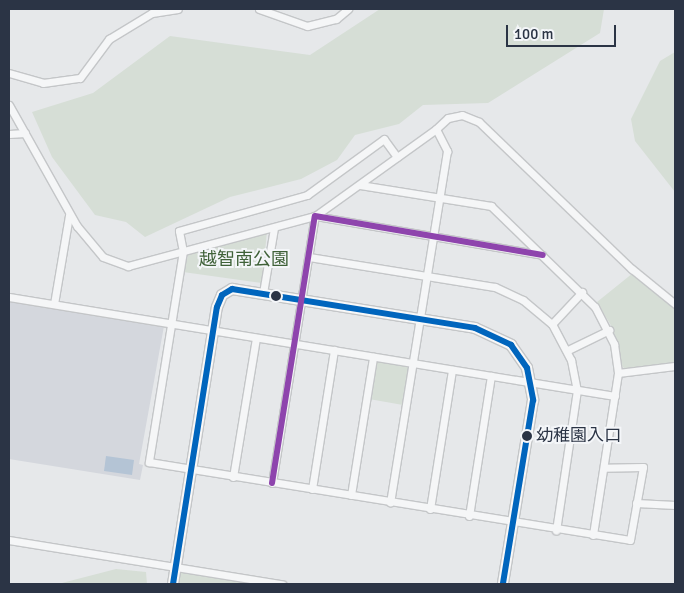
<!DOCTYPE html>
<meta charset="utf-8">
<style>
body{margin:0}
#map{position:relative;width:684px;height:593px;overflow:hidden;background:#e6e8ea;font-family:Signika,"Noto Sans JP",sans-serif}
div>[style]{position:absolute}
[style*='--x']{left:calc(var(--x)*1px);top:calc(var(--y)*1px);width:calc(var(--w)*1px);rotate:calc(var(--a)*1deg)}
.built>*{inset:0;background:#d4d7dd}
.green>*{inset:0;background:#d6ded6}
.water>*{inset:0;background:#b4c4d5}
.roads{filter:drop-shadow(1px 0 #c4c6c8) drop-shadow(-1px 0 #c4c6c8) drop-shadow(0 1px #c4c6c8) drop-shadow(0 -1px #c4c6c8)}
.street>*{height:7px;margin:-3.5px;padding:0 3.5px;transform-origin:3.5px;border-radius:3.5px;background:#f5f6f7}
.secondary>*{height:10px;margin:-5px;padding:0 5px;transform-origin:5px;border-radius:5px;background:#f8f8f8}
.bus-1>*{height:6px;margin:-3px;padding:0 3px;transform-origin:3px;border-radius:3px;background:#0065bd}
.bus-2>*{height:6px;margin:-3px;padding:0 3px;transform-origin:3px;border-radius:3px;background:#8e44ad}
.dots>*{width:14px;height:14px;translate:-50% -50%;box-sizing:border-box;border:2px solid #f4f6f9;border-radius:50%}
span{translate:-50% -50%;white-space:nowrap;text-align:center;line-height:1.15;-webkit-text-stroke:4px #f4f6f9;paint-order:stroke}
.bus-label{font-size:17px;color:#2b3445}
.left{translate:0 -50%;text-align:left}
.park-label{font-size:18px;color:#3f6138}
.frame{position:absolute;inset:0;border:10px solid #2b3445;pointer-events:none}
.scale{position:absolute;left:506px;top:25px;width:110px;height:22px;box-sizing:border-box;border:2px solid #2b3445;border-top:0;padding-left:6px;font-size:15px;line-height:18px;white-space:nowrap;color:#2b3445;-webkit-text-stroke:4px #f4f6f9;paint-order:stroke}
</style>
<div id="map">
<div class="built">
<div style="clip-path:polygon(9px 299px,164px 326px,139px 464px,143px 465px,140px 480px,9px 459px)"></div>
</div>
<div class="green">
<div style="clip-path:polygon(380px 9px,604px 9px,600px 33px,488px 103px,423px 105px,399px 124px,355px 135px,337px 160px,301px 179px,230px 197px,145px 237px,126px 222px,95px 215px,52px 157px,32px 112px,93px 93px,170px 36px,310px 55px)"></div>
<div style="clip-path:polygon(675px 52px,675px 192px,635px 141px,631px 119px,660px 61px)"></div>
<div style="clip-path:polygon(267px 231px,262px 283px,183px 272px,189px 252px)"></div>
<div style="clip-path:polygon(633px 273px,675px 308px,675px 362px,625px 369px,620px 364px,613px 329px,597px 302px)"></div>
<div style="clip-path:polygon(377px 359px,410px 364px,403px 405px,369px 399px)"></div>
<div style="clip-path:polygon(116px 569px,146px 572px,147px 584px,58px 584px)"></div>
<div style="clip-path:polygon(179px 570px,261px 584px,176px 584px)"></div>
</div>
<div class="water">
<div style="clip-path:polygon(106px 456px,134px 460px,132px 475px,104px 471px)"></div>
</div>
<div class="roads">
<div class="street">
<div style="--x:259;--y:9;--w:51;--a:19.5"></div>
<div style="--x:307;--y:26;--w:30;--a:-14"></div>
<div style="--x:336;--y:19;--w:16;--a:-40"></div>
<div style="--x:9;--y:73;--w:35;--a:16"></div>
<div style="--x:43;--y:83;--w:37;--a:-8"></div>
<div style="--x:80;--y:78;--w:49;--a:-53.4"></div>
<div style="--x:109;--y:39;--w:50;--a:-31.2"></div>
<div style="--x:152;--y:13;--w:26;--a:-9"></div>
<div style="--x:9;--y:105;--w:139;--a:60.7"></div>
<div style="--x:77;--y:226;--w:40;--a:50"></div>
<div style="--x:103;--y:257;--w:27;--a:20"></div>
<div style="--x:128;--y:266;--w:194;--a:-15"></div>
<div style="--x:315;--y:216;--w:149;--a:-35.7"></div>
<div style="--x:436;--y:129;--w:25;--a:63"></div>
<div style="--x:447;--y:151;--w:356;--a:99.2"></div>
<div style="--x:436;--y:129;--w:16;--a:-43"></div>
<div style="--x:448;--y:118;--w:14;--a:-12"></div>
<div style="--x:462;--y:115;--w:18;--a:22"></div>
<div style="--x:479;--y:122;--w:212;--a:43.9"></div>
<div style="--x:632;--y:269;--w:55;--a:39.1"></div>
<div style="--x:9;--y:134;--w:16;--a:-4"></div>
<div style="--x:397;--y:157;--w:22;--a:-126"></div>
<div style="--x:384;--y:139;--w:95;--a:144"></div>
<div style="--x:307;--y:195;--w:133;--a:164.3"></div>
<div style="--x:179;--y:231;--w:20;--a:79"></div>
<div style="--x:183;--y:251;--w:214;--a:99.2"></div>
<div style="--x:149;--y:462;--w:487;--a:9.2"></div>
<div style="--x:630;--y:540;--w:74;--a:-79.9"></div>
<div style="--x:643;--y:467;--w:39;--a:179"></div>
<div style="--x:360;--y:185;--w:133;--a:9.1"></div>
<div style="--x:491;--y:206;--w:145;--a:44.2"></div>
<div style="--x:595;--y:307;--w:42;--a:62.8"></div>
<div style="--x:614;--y:344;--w:29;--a:82"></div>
<div style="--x:618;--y:373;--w:164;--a:98.8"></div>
<div style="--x:309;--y:257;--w:188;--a:9.2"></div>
<div style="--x:495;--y:287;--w:31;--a:25"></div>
<div style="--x:523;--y:300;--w:38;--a:40"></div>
<div style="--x:552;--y:324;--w:41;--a:62.2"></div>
<div style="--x:571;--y:360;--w:31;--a:79"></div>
<div style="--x:577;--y:390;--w:142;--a:98.5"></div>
<div style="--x:263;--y:293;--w:66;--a:-80.4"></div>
<div style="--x:9;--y:297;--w:614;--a:9.28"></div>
<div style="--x:54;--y:304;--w:90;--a:-80.4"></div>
<div style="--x:552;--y:324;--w:44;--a:-46.8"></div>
<div style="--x:568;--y:350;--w:46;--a:-26"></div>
<div style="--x:618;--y:373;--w:57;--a:-7"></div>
<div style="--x:233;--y:477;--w:141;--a:-80.6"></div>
<div style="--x:272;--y:483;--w:270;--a:-80.9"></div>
<div style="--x:315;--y:216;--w:230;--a:9.7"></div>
<div style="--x:312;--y:489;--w:141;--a:-81"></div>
<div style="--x:351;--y:495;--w:140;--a:-80.9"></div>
<div style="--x:636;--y:503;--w:39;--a:3"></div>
<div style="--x:430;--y:509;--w:141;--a:-81"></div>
<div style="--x:469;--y:516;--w:142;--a:-81.1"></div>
<div style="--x:9;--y:540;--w:277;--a:9.2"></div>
</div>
<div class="secondary">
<div style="--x:173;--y:584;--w:280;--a:-81"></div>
<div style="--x:217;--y:307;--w:13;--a:-67"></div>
<div style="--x:222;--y:295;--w:12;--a:-31"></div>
<div style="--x:232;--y:289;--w:246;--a:9.1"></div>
<div style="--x:475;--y:328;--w:40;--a:25"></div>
<div style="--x:511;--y:345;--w:28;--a:55"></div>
<div style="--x:527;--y:368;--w:33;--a:79"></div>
<div style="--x:533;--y:400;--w:186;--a:99.3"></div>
</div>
</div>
<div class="bus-1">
<div style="--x:173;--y:584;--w:280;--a:-81"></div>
<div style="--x:217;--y:307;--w:13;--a:-67"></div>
<div style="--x:222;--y:295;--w:12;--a:-31"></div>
<div style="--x:232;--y:289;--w:246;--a:9.1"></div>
<div style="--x:475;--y:328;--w:40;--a:25"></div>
<div style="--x:511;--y:345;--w:28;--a:55"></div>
<div style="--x:527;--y:368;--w:33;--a:79"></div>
<div style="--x:533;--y:400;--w:186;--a:99.3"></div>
</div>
<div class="bus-2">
<div style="--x:272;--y:483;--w:270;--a:-80.9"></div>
<div style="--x:315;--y:216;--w:231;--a:9.7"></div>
</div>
<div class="dots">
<div style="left:276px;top:296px;background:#2b3445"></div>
<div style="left:527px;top:436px;background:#2b3445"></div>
</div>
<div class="bus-label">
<span class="left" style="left:536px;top:436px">幼稚園入口</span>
</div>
<div class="park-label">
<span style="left:244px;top:259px">越智南公園</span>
</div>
<div class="frame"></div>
<div class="scale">100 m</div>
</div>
